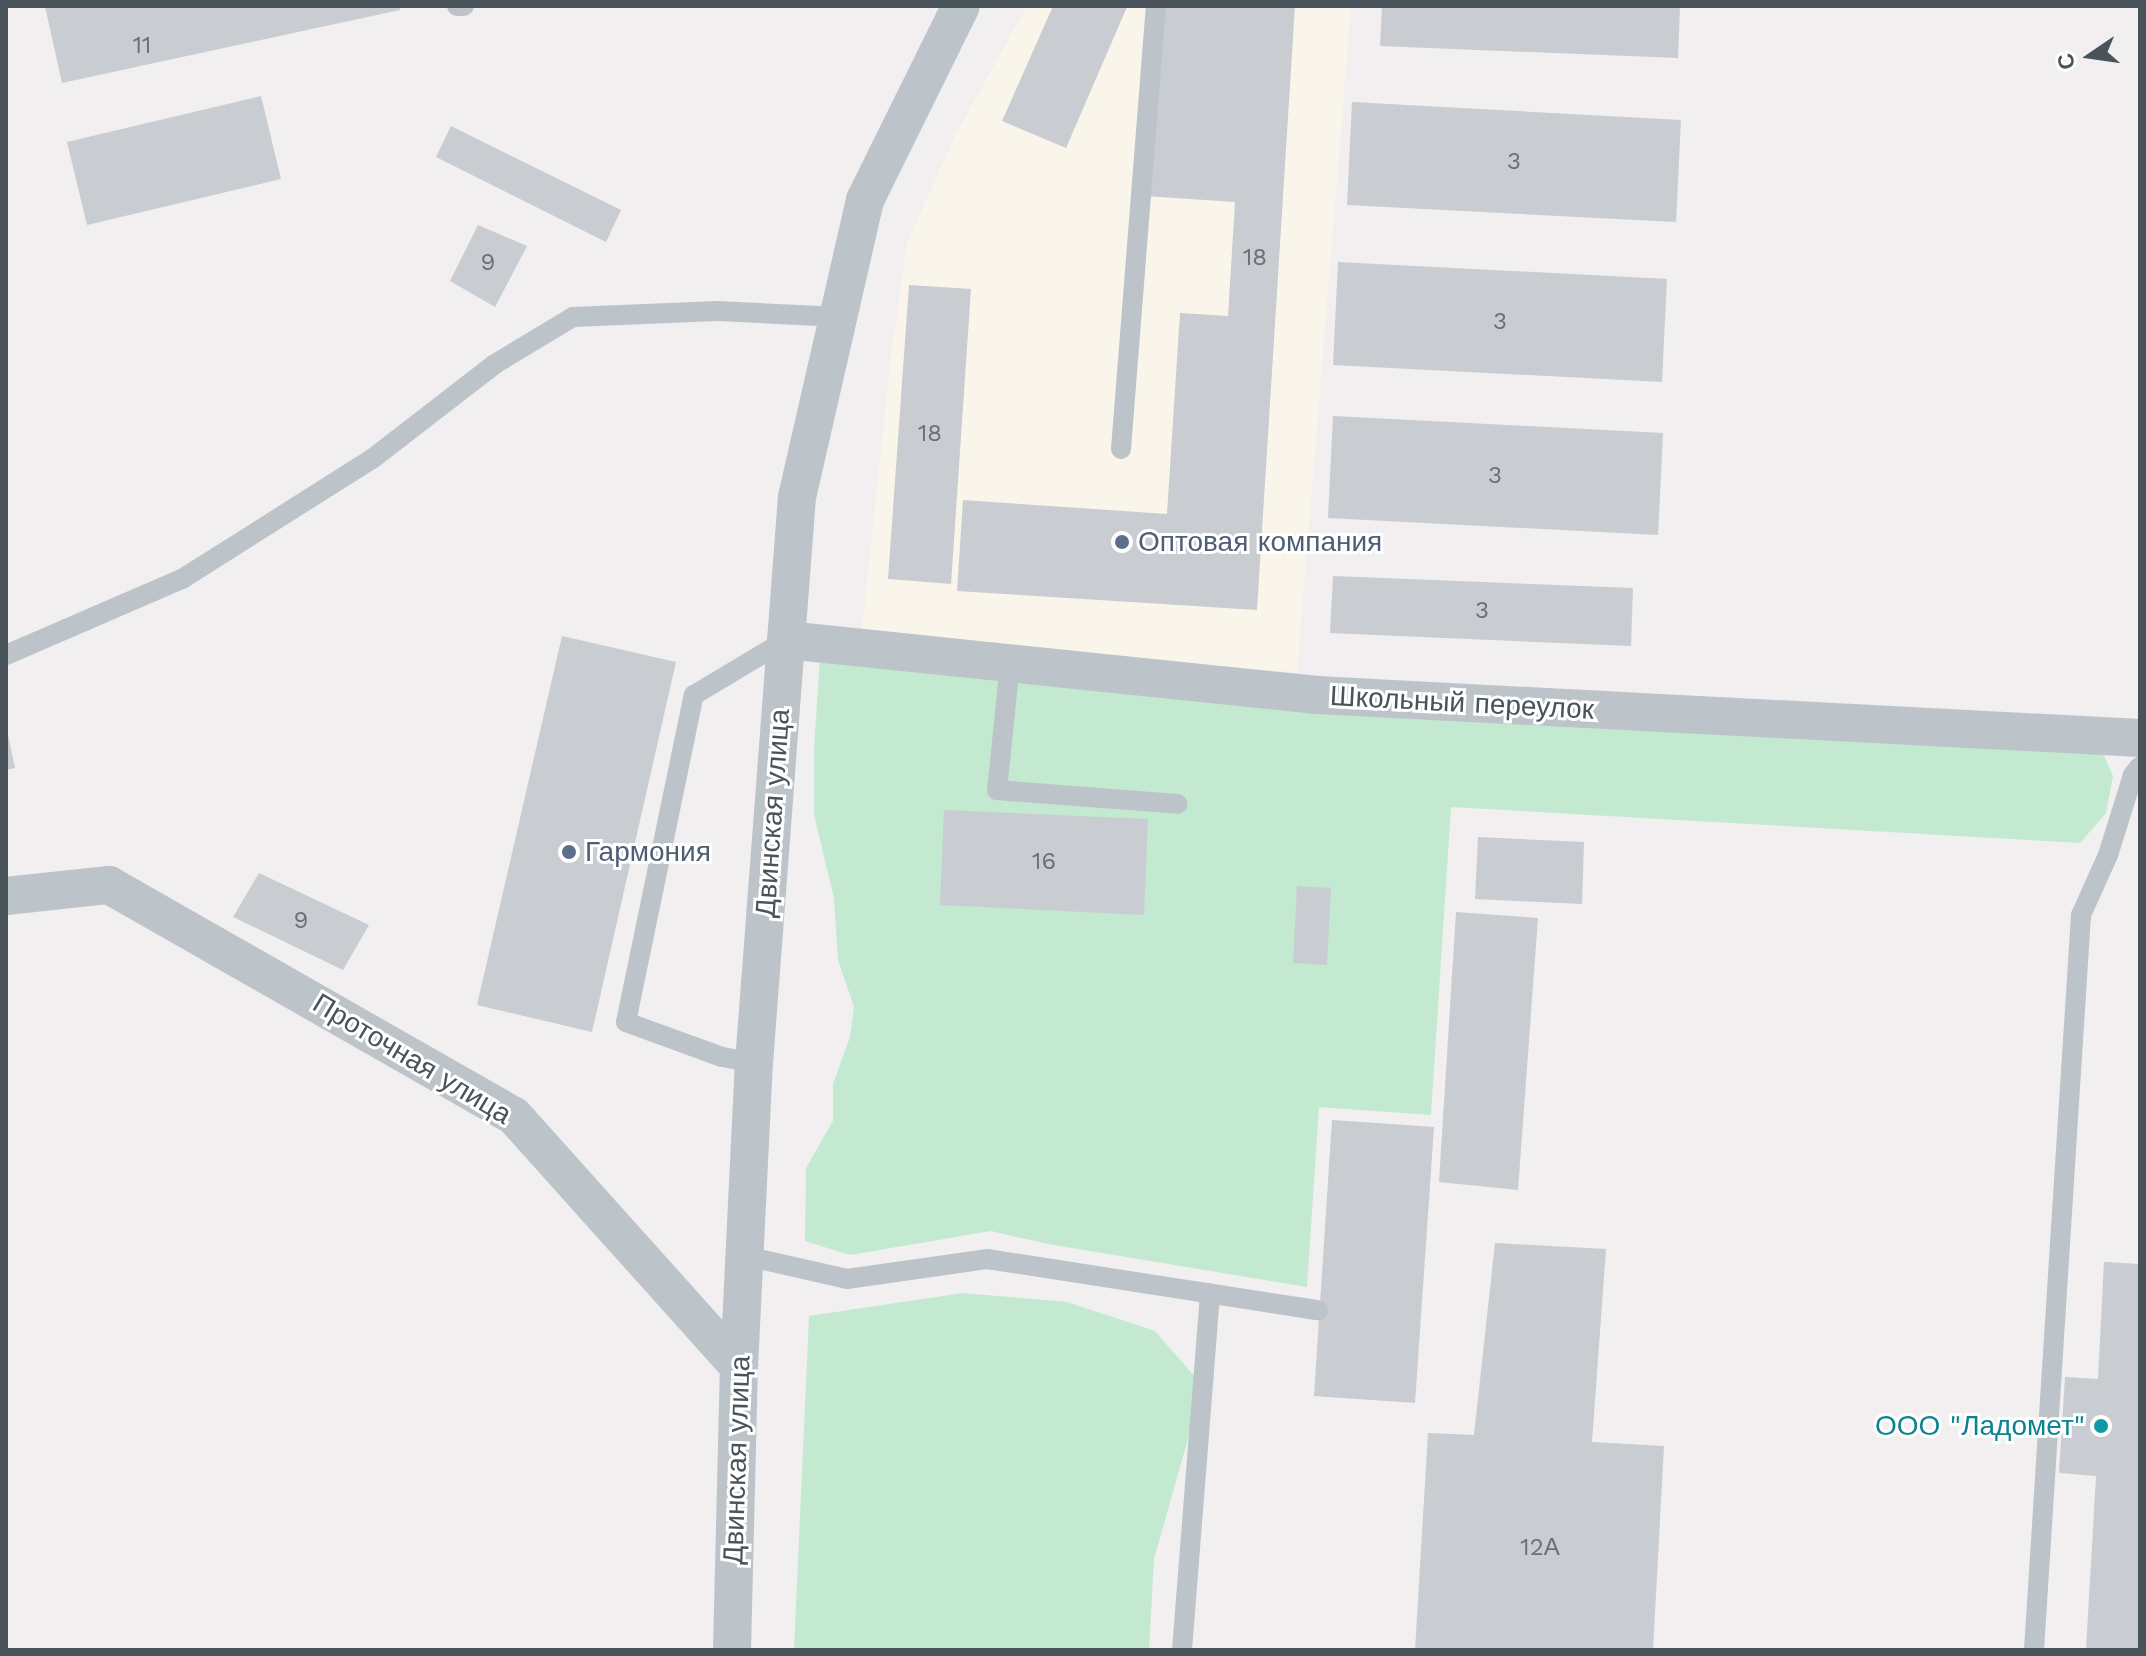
<!DOCTYPE html>
<meta charset="utf-8">
<style>
body{margin:0}
#map{position:relative;width:2146px;height:1656px;overflow:hidden;background:#f1efef;font-family:"Work Sans",sans-serif}
div>[style]{position:absolute}
[style*='--x']{left:calc(var(--x)*1px);top:calc(var(--y)*1px);width:calc(var(--w)*1px);rotate:calc(var(--a)*1deg)}
.commercial>*{inset:0;background:#faf5eb}
.green>*{inset:0;background:#c3ead0}
.building>*{inset:0;background:#c9ccd1}
.lane>*{height:20px;margin:-10px;padding:0 10px;transform-origin:10px;border-radius:10px;background:#bcc4ca}
.street>*{height:38px;margin:-19px;padding:0 19px;transform-origin:19px;border-radius:19px;background:#bcc4ca}
.dots>*{width:22px;height:22px;translate:-50% -50%;box-sizing:border-box;border:4px solid #fff;border-radius:50%}
span{translate:-50% -50%;white-space:nowrap;text-align:center;line-height:1.15;-webkit-text-stroke:6px #fff;paint-order:stroke}
.number-label{font-size:24px;color:#697178}
.number-label span{-webkit-text-stroke-width:0}
.service-label{font-size:28px;color:#4e5e75}
.left{translate:0 -50%;text-align:left}
.street-label{font-size:28px;color:#49535a}
.culture-label{font-size:28px;color:#0d838f}
.right{translate:-100% -50%;text-align:right}
.frame{position:absolute;inset:0;border:8px solid #49535a;pointer-events:none}
.north{position:absolute;left:2050px;top:16px;width:80px;height:80px;-webkit-text-stroke:6px #fff;paint-order:stroke;rotate:257deg;font-size:22px;font-weight:700;line-height:32px;text-align:center;color:#49535a}
.north::after{content:'';display:block;margin:auto;width:28px;height:36px;background:#49535a;clip-path:polygon(50% 0,100% 100%,50% 72%,0 100%)}
</style>
<div id="map">
<div class="commercial">
<div style="clip-path:polygon(1027px 6px,1351px 6px,1297px 672px,861px 639px,891px 357px,907px 243px,956px 134px)"></div>
</div>
<div class="green">
<div style="clip-path:polygon(820px 657px,2102px 751px,2113px 776px,2106px 813px,2080px 843px,1451px 807px,1431px 1115px,1319px 1107px,1307px 1287px,1048px 1244px,991px 1231px,850px 1255px,805px 1241px,806px 1168px,833px 1121px,833px 1084px,850px 1037px,854px 1007px,838px 960px,834px 898px,814px 815px,814px 749px)"></div>
<div style="clip-path:polygon(963px 1293px,1067px 1302px,1155px 1331px,1203px 1386px,1154px 1559px,1149px 1650px,794px 1650px,809px 1316px)"></div>
</div>
<div class="building">
<div style="clip-path:polygon(45px 6px,399px 6px,400px 10px,62px 83px)"></div>
<div style="clip-path:polygon(1053px 6px,1127px 7px,1066px 148px,1002px 121px)"></div>
<div style="clip-path:polygon(1157px 6px,1295px 6px,1257px 610px,957px 591px,963px 500px,1167px 514px,1180px 313px,1228px 316px,1235px 202px,1145px 196px)"></div>
<div style="clip-path:polygon(1382px 6px,1680px 6px,1678px 58px,1380px 46px)"></div>
<div style="clip-path:polygon(261px 96px,281px 179px,87px 225px,67px 142px)"></div>
<div style="clip-path:polygon(1352px 102px,1681px 120px,1676px 222px,1347px 205px)"></div>
<div style="clip-path:polygon(451px 126px,621px 210px,606px 242px,436px 157px)"></div>
<div style="clip-path:polygon(478px 225px,527px 246px,495px 307px,450px 281px)"></div>
<div style="clip-path:polygon(1338px 262px,1667px 279px,1662px 382px,1333px 365px)"></div>
<div style="clip-path:polygon(909px 285px,971px 289px,951px 584px,888px 579px)"></div>
<div style="clip-path:polygon(1333px 416px,1663px 433px,1658px 535px,1328px 518px)"></div>
<div style="clip-path:polygon(1333px 576px,1633px 588px,1631px 646px,1330px 633px)"></div>
<div style="clip-path:polygon(562px 636px,676px 662px,592px 1032px,477px 1005px)"></div>
<div style="clip-path:polygon(7px 730px,15px 768px,6px 770px,6px 731px)"></div>
<div style="clip-path:polygon(944px 810px,1148px 819px,1144px 915px,940px 905px)"></div>
<div style="clip-path:polygon(1478px 837px,1584px 842px,1582px 904px,1475px 899px)"></div>
<div style="clip-path:polygon(259px 873px,369px 925px,343px 970px,233px 917px)"></div>
<div style="clip-path:polygon(1297px 886px,1331px 888px,1327px 965px,1293px 963px)"></div>
<div style="clip-path:polygon(1456px 912px,1538px 918px,1518px 1190px,1439px 1182px)"></div>
<div style="clip-path:polygon(1332px 1120px,1434px 1127px,1415px 1403px,1314px 1396px)"></div>
<div style="clip-path:polygon(1495px 1243px,1606px 1249px,1592px 1442px,1664px 1446px,1653px 1650px,1415px 1650px,1428px 1433px,1474px 1435px)"></div>
<div style="clip-path:polygon(2104px 1262px,2140px 1264px,2140px 1650px,2086px 1650px,2096px 1476px,2059px 1473px,2065px 1377px,2098px 1379px)"></div>
</div>
<div class="lane">
<div style="--x:457;--y:6;--w:7;--a:0"></div>
<div style="--x:1121;--y:449;--w:444;--a:-85.5"></div>
<div style="--x:6;--y:655;--w:192;--a:-23.4"></div>
<div style="--x:182;--y:579;--w:225;--a:-32.3"></div>
<div style="--x:372;--y:459;--w:155;--a:-37.7"></div>
<div style="--x:495;--y:364;--w:91;--a:-31.1"></div>
<div style="--x:573;--y:317;--w:144;--a:-2.4"></div>
<div style="--x:717;--y:311;--w:121;--a:2.8"></div>
<div style="--x:1010;--y:663;--w:128;--a:95.8"></div>
<div style="--x:997;--y:790;--w:181;--a:4.4"></div>
<div style="--x:754;--y:1063;--w:33;--a:-169"></div>
<div style="--x:722;--y:1057;--w:102;--a:-160"></div>
<div style="--x:626;--y:1022;--w:334;--a:-78.3"></div>
<div style="--x:694;--y:695;--w:107;--a:-30.9"></div>
<div style="--x:746;--y:1256;--w:104;--a:12.8"></div>
<div style="--x:847;--y:1279;--w:141;--a:-8.1"></div>
<div style="--x:987;--y:1259;--w:335;--a:8.8"></div>
<div style="--x:1182;--y:1650;--w:358;--a:-85.5"></div>
<div style="--x:2034;--y:1650;--w:737;--a:-86.34"></div>
<div style="--x:2081;--y:915;--w:66;--a:-65.8"></div>
<div style="--x:2108;--y:855;--w:84;--a:-72.6"></div>
<div style="--x:2133;--y:775;--w:11;--a:-52"></div>
</div>
<div class="street">
<div style="--x:786;--y:640;--w:534;--a:5.91"></div>
<div style="--x:1317;--y:695;--w:824;--a:2.99"></div>
<div style="--x:6;--y:896;--w:104;--a:-6.1"></div>
<div style="--x:109;--y:885;--w:466;--a:29.7"></div>
<div style="--x:514;--y:1116;--w:337;--a:48.1"></div>
<div style="--x:732;--y:1650;--w:283;--a:-88.6"></div>
<div style="--x:739;--y:1367;--w:304;--a:-87.2"></div>
<div style="--x:754;--y:1063;--w:568;--a:-85.66"></div>
<div style="--x:797;--y:497;--w:305;--a:-77.1"></div>
<div style="--x:865;--y:200;--w:216;--a:-63.7"></div>
</div>
<div class="dots">
<div style="left:1122px;top:542px;background:#5c6f8a"></div>
<div style="left:569px;top:852px;background:#5c6f8a"></div>
<div style="left:2101px;top:1426px;background:#0f9aa8"></div>
</div>
<div class="number-label">
<span style="left:142px;top:46px">11</span>
<span style="left:1514px;top:162px">3</span>
<span style="left:1255px;top:258px">18</span>
<span style="left:488px;top:263px">9</span>
<span style="left:1500px;top:322px">3</span>
<span style="left:930px;top:434px">18</span>
<span style="left:1495px;top:476px">3</span>
<span style="left:1482px;top:611px">3</span>
<span style="left:1044px;top:862px">16</span>
<span style="left:301px;top:921px">9</span>
<span style="left:1540px;top:1548px">12А</span>
</div>
<div class="service-label">
<span class="left" style="left:1138px;top:542px">Оптовая компания</span>
<span class="left" style="left:585px;top:852px">Гармония</span>
</div>
<div class="street-label">
<span style="left:1462px;top:703px;rotate:3deg">Школьный переулок</span>
<span style="left:773px;top:813px;rotate:-86deg">Двинская улица</span>
<span style="left:412px;top:1059px;rotate:31deg">Проточная улица</span>
<span style="left:737px;top:1460px;rotate:-88deg">Двинская улица</span>
</div>
<div class="culture-label">
<span class="right" style="left:2085px;top:1426px">ООО "Ладомет"</span>
</div>
<div class="frame"></div>
<div class="north">С</div>
</div>
